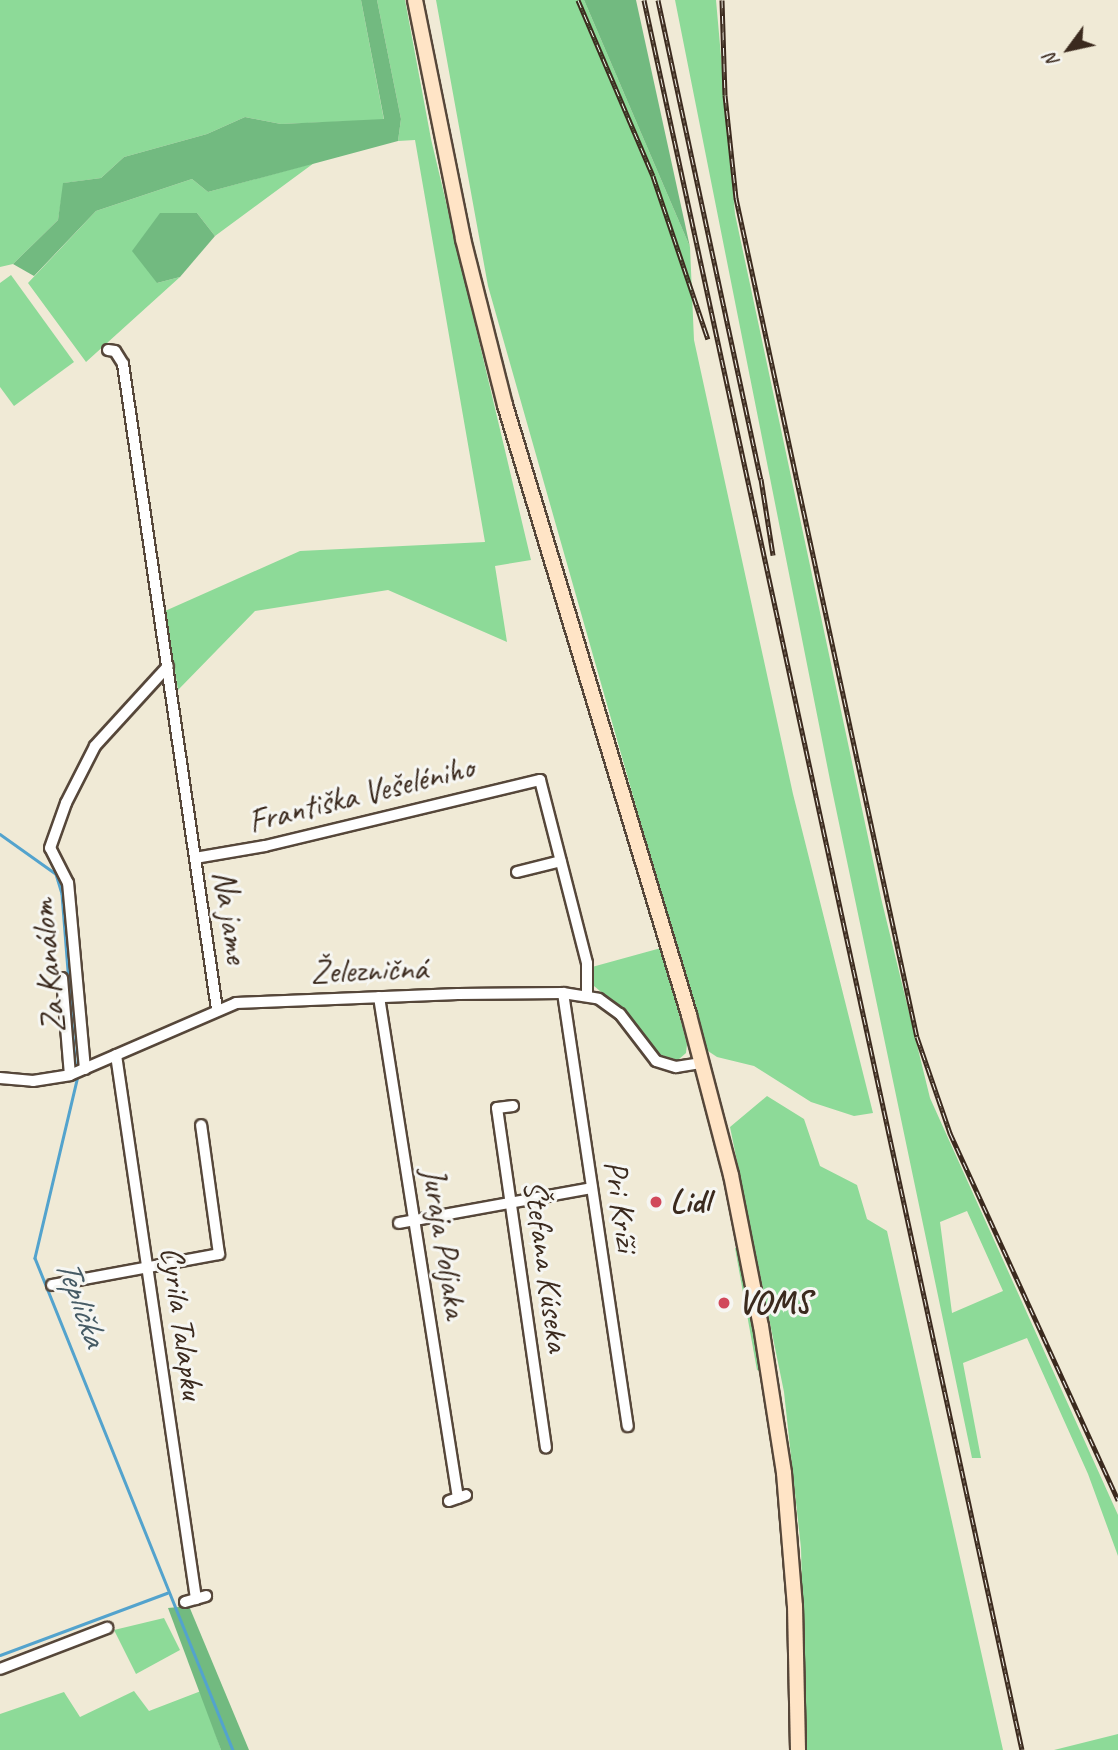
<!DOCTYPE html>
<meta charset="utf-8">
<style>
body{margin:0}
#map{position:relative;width:1118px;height:1750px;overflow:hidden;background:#f0ead6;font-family:Caveat,sans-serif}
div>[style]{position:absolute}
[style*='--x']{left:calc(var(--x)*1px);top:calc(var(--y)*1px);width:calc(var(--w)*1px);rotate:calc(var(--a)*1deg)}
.green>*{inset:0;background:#8dda98}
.forest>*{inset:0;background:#72ba80}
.stream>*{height:2.5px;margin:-1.25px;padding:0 1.25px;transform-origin:1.25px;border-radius:1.25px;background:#53a3cd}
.roads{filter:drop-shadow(2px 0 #56473a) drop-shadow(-2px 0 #56473a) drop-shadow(0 2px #56473a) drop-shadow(0 -2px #56473a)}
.street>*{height:10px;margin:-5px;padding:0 5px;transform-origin:5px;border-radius:5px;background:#fff}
.secondary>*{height:14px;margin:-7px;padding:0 7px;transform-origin:7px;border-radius:7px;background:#ffe4c6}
.rail>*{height:5px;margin-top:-2.5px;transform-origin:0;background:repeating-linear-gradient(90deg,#f6f6f2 0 8px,#3b2a1e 0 16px);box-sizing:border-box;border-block:2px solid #3b2a1e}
.dots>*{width:19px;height:19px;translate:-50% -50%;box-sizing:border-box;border:4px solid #f6f6f2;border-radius:50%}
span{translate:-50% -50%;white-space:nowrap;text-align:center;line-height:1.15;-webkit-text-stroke:6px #f6f6f2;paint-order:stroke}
.street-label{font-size:33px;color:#3b2a1e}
.poi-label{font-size:33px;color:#3b2a1e;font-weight:700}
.left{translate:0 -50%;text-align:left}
.water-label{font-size:35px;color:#455a64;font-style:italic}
.north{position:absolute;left:1034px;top:14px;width:70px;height:70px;-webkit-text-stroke:5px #f6f6f2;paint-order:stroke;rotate:237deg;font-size:19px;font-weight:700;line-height:28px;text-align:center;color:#3b2a1e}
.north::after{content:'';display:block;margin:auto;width:24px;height:32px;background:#3b2a1e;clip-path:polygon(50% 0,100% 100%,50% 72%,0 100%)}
</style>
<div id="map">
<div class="green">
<div style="clip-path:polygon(0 0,361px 0,384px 120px,281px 124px,245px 117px,207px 134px,124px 157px,101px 178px,64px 183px,58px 220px,13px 264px,0 267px)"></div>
<div style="clip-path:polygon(377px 0,405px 0,431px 139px,531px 560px,495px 566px,507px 642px,388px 590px,255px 611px,178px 690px,165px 611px,300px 551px,485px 542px,415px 140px,398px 141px,401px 119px)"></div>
<div style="clip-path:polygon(436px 0,584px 0,690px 247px,694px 340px,793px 794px,873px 1113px,854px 1116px,811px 1102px,754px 1066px,717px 1057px,705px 1049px,488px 286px)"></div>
<div style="clip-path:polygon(evenodd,675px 0,716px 0,735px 214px,881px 898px,930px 1098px,1118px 1515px,1118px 1556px,1088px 1474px,1027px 1338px,963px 1363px,981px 1458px,972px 1458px,831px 785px,675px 0,967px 1211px,1003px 1291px,952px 1313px,940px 1222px,967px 1211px)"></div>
<div style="clip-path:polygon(314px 163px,215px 236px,197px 213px,157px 283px,180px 277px,86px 362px,28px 283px,96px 211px,192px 179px,208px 192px)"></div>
<div style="clip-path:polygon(11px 275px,74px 362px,14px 406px,0 387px,0 283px)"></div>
<div style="clip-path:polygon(661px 948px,687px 1044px,686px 1053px,678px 1060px,654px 1053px,625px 1012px,594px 986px,592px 967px)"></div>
<div style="clip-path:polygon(767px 1096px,804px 1119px,820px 1166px,857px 1185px,867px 1219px,887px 1231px,1003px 1750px,806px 1750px,801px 1548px,784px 1392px,730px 1127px)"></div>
<div style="clip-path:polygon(735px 1248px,739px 1248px,760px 1371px,757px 1370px)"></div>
<div style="clip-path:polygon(164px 1618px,180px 1650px,136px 1674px,114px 1630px)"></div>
<div style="clip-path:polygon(134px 1691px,149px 1711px,201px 1691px,221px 1750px,0 1750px,0 1714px,64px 1692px,80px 1717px)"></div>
<div style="clip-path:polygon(1118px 1734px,1118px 1750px,1054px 1750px)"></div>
</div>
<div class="forest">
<div style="clip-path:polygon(361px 0,377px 0,401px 119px,398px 141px,208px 192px,192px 179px,96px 211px,34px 276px,13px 264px,58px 220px,63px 183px,101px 178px,124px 157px,207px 134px,245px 117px,281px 124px,384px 119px)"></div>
<div style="clip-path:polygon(584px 0,636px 0,690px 247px)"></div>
<div style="clip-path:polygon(160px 213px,197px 213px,215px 236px,180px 277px,157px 283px,132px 251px)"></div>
<div style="clip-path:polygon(189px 1606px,249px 1750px,221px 1750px,168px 1608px)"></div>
</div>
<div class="stream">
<div style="--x:0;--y:834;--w:69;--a:35.5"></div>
<div style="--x:56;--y:874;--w:21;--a:73"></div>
<div style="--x:62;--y:894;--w:177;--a:85.5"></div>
<div style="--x:78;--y:1076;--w:187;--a:103.3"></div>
<div style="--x:35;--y:1258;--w:530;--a:68.08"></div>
<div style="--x:0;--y:1655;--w:178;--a:-20.4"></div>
</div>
<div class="roads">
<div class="street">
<div style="--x:108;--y:350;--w:7;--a:8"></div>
<div style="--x:115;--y:351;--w:15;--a:58"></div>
<div style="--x:123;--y:364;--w:652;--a:81.71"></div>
<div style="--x:195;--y:858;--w:71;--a:-9.7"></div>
<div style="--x:265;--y:846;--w:283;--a:-13.5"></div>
<div style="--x:540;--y:780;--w:189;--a:75.6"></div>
<div style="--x:587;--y:963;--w:33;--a:90"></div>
<div style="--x:517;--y:872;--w:45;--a:-14"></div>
<div style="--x:62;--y:978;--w:97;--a:85.3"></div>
<div style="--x:563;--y:993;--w:438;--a:81.5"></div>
<div style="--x:379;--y:997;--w:507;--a:81.04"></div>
<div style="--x:116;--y:1055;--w:550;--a:81.63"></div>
<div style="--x:85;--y:1069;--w:187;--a:-95.2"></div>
<div style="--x:68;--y:883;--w:39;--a:-117"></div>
<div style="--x:50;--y:848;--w:48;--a:-70.4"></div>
<div style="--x:66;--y:803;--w:64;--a:-63"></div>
<div style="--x:95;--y:746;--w:108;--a:-47.6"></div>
<div style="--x:0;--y:1078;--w:33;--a:5"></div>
<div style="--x:33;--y:1081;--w:37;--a:-9"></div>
<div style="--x:70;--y:1075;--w:181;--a:-23.4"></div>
<div style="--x:236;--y:1003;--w:222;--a:-2.3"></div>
<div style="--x:458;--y:994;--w:105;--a:-0.5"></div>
<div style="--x:563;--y:993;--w:36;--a:9"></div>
<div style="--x:599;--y:999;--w:26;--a:36"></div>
<div style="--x:620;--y:1014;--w:59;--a:52.5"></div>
<div style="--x:656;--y:1061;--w:21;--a:17"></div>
<div style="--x:676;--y:1067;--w:26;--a:-9"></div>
<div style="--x:513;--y:1106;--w:16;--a:173"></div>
<div style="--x:497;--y:1108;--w:343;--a:81.8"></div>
<div style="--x:399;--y:1223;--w:196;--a:-10.3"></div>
<div style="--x:52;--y:1285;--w:170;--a:-10.5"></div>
<div style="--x:219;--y:1254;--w:130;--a:-97.9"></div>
<div style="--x:449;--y:1501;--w:18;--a:-19"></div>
<div style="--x:185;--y:1602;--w:22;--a:-16"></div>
<div style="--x:0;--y:1669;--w:115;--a:-21"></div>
</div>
<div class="secondary">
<div style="--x:415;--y:0;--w:244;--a:78.6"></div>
<div style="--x:463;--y:239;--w:171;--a:75.8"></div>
<div style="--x:505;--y:405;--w:637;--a:73.21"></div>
<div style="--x:689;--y:1015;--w:165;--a:75.3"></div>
<div style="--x:731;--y:1175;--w:154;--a:78.8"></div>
<div style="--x:761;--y:1326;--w:149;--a:81.1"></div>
<div style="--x:784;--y:1473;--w:133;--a:85.3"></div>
<div style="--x:795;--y:1606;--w:144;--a:88.8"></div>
</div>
</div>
<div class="rail">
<div style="--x:578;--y:0;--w:191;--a:66.9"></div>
<div style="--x:653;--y:176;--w:172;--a:71.4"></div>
<div style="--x:644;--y:0;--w:1790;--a:77.81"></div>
<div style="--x:658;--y:0;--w:490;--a:77.9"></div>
<div style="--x:761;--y:479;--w:77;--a:81"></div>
<div style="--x:722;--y:0;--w:95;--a:88.2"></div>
<div style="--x:725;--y:95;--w:104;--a:83.9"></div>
<div style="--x:736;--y:198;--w:858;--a:77.83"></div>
<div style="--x:917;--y:1037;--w:102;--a:71"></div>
<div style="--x:950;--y:1133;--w:404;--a:65.4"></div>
</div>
<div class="dots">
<div style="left:656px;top:1202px;background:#d1495b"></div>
<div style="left:724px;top:1303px;background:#d1495b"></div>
</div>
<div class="street-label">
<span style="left:361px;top:795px;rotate:-14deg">Františka Vešeléniho</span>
<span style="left:230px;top:917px;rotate:82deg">Na jame</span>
<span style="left:49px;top:966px;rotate:-95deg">Za Kanálom</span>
<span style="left:369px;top:971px;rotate:-2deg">Železničná</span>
<span style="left:621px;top:1206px;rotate:82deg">Pri Kríži</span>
<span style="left:444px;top:1243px;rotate:81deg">Juraja Poljaka</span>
<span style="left:546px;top:1266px;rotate:82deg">Štefana Kúseka</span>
<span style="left:182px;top:1323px;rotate:82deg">Cyrila Talapku</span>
</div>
<div class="poi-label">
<span class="left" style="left:670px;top:1202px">Lidl</span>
<span class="left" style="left:738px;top:1303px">VOMS</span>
</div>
<div class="water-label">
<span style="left:81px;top:1302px;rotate:70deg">Teplička</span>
</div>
<div class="north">N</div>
</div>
